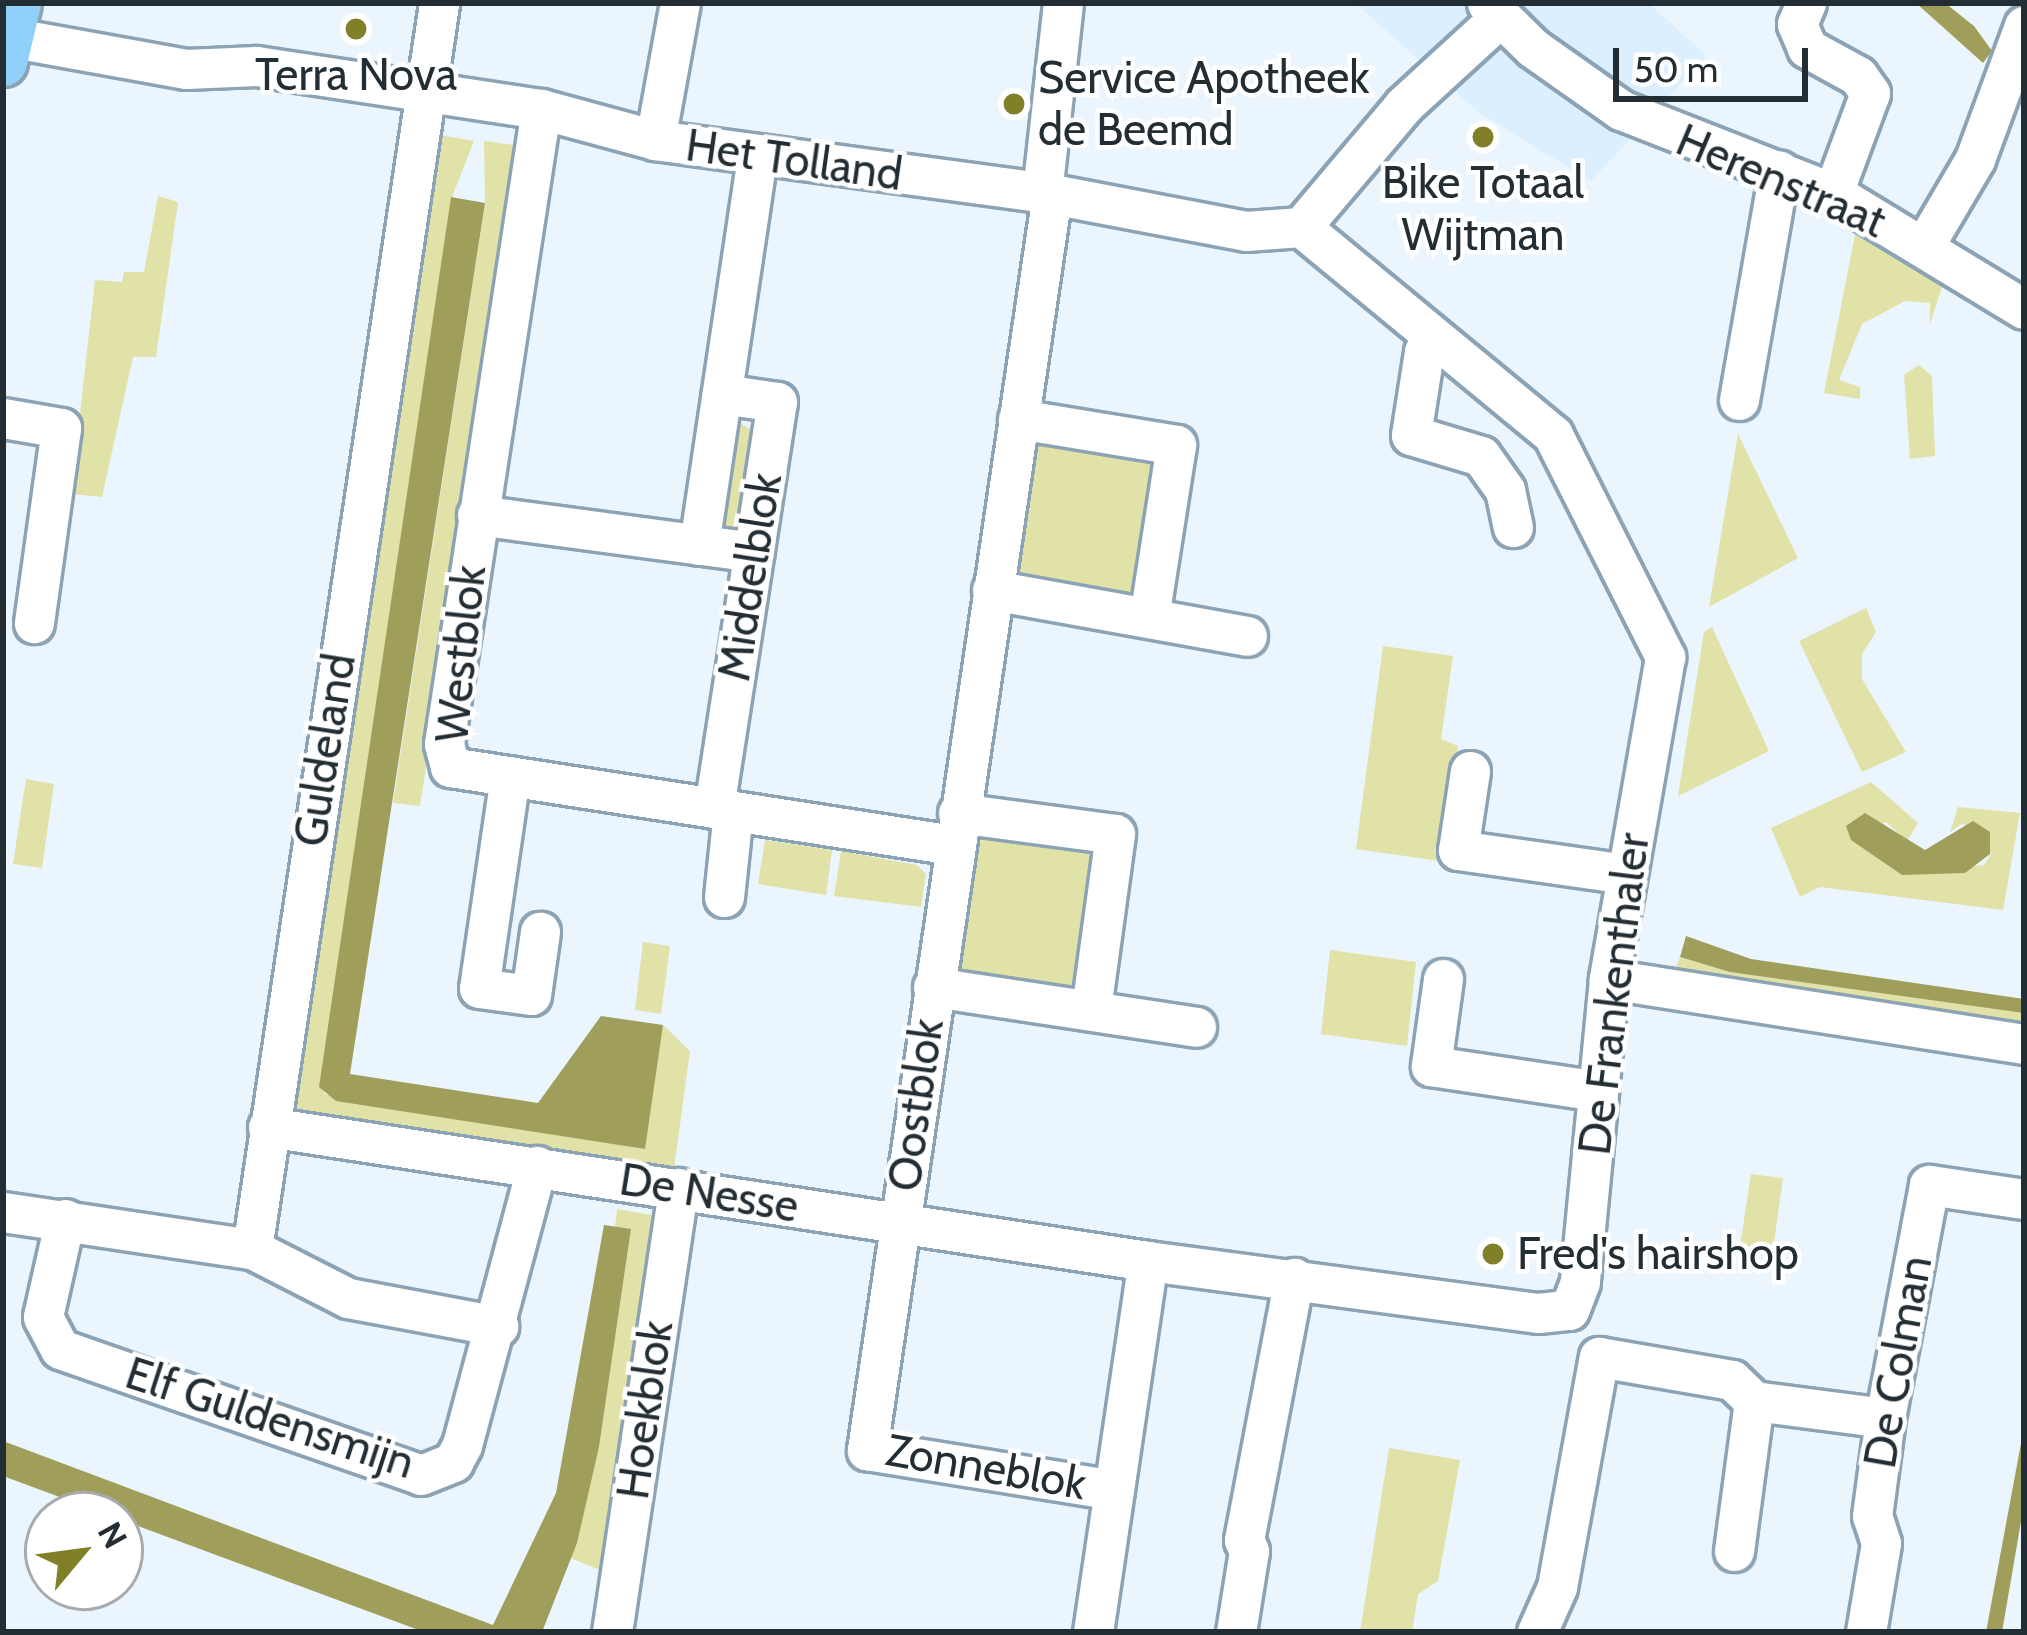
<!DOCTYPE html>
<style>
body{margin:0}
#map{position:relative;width:2027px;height:1635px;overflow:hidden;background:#ebf5fd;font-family:Cabin,sans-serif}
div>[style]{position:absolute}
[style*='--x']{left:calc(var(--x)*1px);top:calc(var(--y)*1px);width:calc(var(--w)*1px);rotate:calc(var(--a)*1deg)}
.built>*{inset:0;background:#dceffe}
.green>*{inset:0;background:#e0e2a7}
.water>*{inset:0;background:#9f9f5b}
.roads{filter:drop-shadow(3px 0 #8ca3b5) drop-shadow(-3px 0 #8ca3b5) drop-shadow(0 3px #8ca3b5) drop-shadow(0 -3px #8ca3b5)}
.minor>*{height:39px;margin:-19.5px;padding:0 19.5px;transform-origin:19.5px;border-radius:19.5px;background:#fff}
.major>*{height:48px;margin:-24px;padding:0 24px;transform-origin:24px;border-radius:24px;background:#90d1fb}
.dots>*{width:33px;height:33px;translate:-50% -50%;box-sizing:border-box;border:6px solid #fff;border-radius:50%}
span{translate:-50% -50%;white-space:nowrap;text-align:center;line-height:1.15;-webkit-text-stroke:9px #fff;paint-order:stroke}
.poi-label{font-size:45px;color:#232d34}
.left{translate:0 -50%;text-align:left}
.street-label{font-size:45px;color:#232d34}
.frame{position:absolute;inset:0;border:6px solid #232d34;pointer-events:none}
.north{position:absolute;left:24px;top:1491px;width:120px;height:120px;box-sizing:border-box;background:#fff;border:3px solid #a7abae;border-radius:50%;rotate:61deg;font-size:33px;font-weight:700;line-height:48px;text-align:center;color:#232d34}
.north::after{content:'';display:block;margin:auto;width:42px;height:54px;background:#818029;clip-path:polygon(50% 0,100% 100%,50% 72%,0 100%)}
.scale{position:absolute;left:1613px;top:48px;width:195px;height:54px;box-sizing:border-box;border:6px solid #232d34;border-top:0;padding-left:15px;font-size:36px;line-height:42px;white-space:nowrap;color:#232d34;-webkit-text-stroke:9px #fff;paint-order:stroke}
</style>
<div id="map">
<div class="built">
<div style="clip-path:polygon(1355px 3px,1649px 3px,1706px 56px,1591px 181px,1481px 114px)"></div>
</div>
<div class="green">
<div style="clip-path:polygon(440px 135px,474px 141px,452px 197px,324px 1094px,644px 1149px,663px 1025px,690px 1051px,674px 1169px,296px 1118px,288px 1100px)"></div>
<div style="clip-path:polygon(484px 141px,522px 146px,420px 806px,393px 803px,485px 204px)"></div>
<div style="clip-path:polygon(158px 196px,178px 202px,156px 357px,133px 357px,102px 497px,71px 494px,95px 280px,122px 282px,124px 272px,144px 272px)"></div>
<div style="clip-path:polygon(1855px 235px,1943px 284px,1930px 324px,1930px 303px,1905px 301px,1862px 324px,1839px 380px,1860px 387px,1860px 399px,1824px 393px)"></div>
<div style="clip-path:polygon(1919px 365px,1932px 376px,1935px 456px,1910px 459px,1904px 375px)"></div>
<div style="clip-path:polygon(738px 422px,753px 431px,741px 526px,732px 534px,715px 523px,729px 428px)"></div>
<div style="clip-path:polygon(1738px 434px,1798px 558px,1709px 607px)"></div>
<div style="clip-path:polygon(1023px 435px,1159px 461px,1138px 597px,1002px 573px)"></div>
<div style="clip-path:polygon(1866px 608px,1876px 632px,1862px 654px,1862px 679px,1906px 752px,1862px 772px,1799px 641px)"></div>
<div style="clip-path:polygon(1712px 627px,1769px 751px,1678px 796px,1704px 632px)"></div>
<div style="clip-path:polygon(1383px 646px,1453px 656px,1441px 739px,1458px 746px,1440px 861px,1356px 849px)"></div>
<div style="clip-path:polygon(26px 779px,54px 784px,42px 868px,13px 864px)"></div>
<div style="clip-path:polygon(1871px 782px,1918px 823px,1907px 841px,1886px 822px,1851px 839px,1902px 875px,1984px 865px,1991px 854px,1963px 823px,1950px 832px,1958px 807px,2020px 813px,2003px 910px,1820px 887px,1800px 897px,1771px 828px)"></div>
<div style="clip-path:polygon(973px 831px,1100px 847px,1083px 989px,955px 974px)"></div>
<div style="clip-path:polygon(765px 840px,832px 850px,826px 895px,758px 884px)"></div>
<div style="clip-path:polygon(841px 851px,917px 865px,926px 874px,921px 907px,834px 896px)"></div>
<div style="clip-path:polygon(643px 942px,670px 946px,661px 1014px,635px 1010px)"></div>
<div style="clip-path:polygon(1330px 950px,1416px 962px,1407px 1046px,1321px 1034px)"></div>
<div style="clip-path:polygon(1680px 957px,1730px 972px,2024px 1012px,2024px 1029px,1672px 978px)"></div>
<div style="clip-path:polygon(1751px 1174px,1783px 1178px,1773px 1250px,1740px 1246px)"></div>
<div style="clip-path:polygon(617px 1209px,652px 1215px,600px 1570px,571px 1558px,599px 1447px,631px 1230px,615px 1227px)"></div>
<div style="clip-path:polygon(1389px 1448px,1460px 1460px,1438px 1581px,1418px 1594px,1412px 1632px,1360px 1632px)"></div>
</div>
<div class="water">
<div style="clip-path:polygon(1916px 3px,1945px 3px,1974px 26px,1992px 51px,1983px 63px)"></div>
<div style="clip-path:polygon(451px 197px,485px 203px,350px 1074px,538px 1103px,601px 1016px,663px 1025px,645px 1149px,336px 1101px,319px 1087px)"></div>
<div style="clip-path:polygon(1865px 813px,1925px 850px,1973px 821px,1990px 832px,1990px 854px,1965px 873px,1902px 875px,1851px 840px,1846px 826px)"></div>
<div style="clip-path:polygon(1686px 936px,1751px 959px,2024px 999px,2024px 1013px,1730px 972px,1680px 957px)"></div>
<div style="clip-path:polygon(604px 1225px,631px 1229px,599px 1447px,577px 1543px,542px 1632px,424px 1632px,3px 1476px,3px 1441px,493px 1625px,556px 1493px)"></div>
<div style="clip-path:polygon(2024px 1427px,2024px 1504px,2002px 1632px,1986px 1632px)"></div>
</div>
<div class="roads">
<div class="minor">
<div style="--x:1487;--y:3;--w:64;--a:44.4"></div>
<div style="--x:1533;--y:48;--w:108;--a:35.2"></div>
<div style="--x:1621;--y:110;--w:228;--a:21.4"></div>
<div style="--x:1833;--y:193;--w:223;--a:31.3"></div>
<div style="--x:1806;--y:3;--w:23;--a:113"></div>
<div style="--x:1797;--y:24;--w:26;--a:67"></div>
<div style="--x:1807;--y:48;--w:58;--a:28.8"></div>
<div style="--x:1858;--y:76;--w:21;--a:55"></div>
<div style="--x:1870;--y:93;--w:107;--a:110.3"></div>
<div style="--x:3;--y:36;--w:186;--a:10.2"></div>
<div style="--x:186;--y:69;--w:70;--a:-2.5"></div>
<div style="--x:256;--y:66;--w:288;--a:8.6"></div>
<div style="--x:541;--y:109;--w:118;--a:15.2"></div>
<div style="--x:655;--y:140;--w:401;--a:7.7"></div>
<div style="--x:1052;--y:194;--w:197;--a:10.8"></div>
<div style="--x:1246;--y:231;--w:55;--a:-4.2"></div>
<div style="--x:1301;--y:227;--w:160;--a:-49.8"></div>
<div style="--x:1404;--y:105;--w:130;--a:-42.5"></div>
<div style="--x:541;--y:109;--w:642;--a:98.69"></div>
<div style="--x:444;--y:744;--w:24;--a:75"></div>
<div style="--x:450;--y:767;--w:509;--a:8.81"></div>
<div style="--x:655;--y:140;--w:139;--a:-79.7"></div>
<div style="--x:1042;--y:193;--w:191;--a:-83.7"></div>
<div style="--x:1052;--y:194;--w:1270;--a:98.38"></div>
<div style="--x:867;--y:1450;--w:250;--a:9.2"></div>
<div style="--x:1301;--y:227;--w:327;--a:39.5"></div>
<div style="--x:1553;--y:435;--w:249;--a:63.2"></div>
<div style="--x:1665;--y:657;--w:327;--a:99.9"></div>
<div style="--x:1609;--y:979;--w:304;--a:95.5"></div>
<div style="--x:1580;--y:1282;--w:30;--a:111"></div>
<div style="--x:1924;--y:246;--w:101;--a:-59.6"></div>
<div style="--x:1975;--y:159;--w:142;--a:-69.8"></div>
<div style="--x:1434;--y:338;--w:17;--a:126"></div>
<div style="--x:1424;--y:352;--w:84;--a:98.9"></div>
<div style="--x:1411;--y:435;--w:73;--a:16.7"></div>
<div style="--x:1481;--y:456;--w:42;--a:54.8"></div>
<div style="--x:1505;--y:490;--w:38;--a:78"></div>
<div style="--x:1739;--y:400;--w:233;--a:-80.1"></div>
<div style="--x:3;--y:418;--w:59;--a:9.8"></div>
<div style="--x:61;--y:428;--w:197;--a:97.9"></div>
<div style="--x:1018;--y:419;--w:160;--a:9.3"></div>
<div style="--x:1176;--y:445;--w:174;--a:98.9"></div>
<div style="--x:477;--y:515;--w:279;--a:7.6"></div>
<div style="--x:699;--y:545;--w:392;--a:-81.5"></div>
<div style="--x:992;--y:590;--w:259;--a:10.2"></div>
<div style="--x:1470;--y:771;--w:80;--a:98.6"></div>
<div style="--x:1458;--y:850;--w:170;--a:8.1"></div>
<div style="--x:510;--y:776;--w:214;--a:98.3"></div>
<div style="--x:479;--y:988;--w:52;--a:7.7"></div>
<div style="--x:531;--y:995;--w:64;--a:-81.9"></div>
<div style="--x:714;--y:808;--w:411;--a:-81.2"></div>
<div style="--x:777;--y:402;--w:56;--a:-171.7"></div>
<div style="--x:958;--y:813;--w:158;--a:7.6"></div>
<div style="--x:1115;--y:834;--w:177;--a:97.8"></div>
<div style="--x:724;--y:897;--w:86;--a:-84"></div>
<div style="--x:1443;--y:979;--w:88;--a:97.9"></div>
<div style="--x:1431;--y:1066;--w:169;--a:8.5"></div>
<div style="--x:1609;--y:979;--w:420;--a:8.9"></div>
<div style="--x:933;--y:987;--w:266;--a:8.6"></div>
<div style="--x:268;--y:1127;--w:890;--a:8.66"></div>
<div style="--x:1148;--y:1261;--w:393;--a:7.6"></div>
<div style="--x:1538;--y:1313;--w:31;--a:-6"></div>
<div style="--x:3;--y:1212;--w:252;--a:8.5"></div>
<div style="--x:252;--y:1249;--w:108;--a:27"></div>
<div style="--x:348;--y:1298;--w:153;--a:10.6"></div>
<div style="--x:65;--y:1219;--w:100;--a:102.7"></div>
<div style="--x:43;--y:1317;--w:36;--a:62"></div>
<div style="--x:60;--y:1349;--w:382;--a:19.2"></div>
<div style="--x:421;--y:1475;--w:35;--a:-22"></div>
<div style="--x:453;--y:1462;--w:19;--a:-62"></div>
<div style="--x:462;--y:1445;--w:289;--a:-75"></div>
<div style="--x:252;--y:1249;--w:1260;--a:-81.46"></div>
<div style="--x:1734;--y:1551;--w:151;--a:-82.4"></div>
<div style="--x:612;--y:1632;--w:449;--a:-81.5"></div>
<div style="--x:1093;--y:1632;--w:375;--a:-81.6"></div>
<div style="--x:1236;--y:1632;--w:82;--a:-80.9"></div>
<div style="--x:1249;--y:1551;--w:12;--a:-114"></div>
<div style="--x:1244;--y:1540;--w:267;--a:-79.2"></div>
<div style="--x:1537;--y:1632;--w:49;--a:-66"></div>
<div style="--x:1557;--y:1587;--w:234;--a:-79.7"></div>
<div style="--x:1599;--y:1357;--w:135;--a:9.8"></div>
<div style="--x:1732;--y:1380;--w:30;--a:44"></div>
<div style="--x:1754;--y:1401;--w:132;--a:7.4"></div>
<div style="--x:1866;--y:1632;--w:90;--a:-80.4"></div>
<div style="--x:1881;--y:1543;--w:28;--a:-108"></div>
<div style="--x:1872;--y:1516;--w:99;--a:-82.4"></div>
<div style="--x:1885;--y:1418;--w:237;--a:-79.3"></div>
<div style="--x:1929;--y:1185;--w:96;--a:8.4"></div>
</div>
<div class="major">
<div style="--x:3;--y:62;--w:61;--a:-76.7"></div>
</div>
</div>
<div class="dots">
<div style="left:356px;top:29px;background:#818029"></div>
<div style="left:1014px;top:104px;background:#818029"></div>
<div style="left:1483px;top:137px;background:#818029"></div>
<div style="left:1493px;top:1254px;background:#818029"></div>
</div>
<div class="poi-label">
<span style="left:356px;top:75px">Terra Nova</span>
<span class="left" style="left:1038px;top:104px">Service Apotheek<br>de Beemd</span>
<span style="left:1483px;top:209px">Bike Totaal<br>Wijtman</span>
<span class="left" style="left:1517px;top:1254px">Fred's hairshop</span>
</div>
<div class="street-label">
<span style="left:794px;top:160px;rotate:8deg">Het Tolland</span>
<span style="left:1781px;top:181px;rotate:23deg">Herenstraat</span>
<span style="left:750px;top:577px;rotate:-81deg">Middelblok</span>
<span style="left:461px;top:654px;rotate:-84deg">Westblok</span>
<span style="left:325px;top:750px;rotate:-81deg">Guldeland</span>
<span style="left:1614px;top:994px;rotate:-83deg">De Frankenthaler</span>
<span style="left:916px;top:1105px;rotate:-82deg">Oostblok</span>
<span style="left:709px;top:1193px;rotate:9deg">De Nesse</span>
<span style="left:1898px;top:1362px;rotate:-80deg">De Colman</span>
<span style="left:645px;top:1410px;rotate:-82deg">Hoekblok</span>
<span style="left:270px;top:1418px;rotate:18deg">Elf Guldensmijn</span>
<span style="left:986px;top:1467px;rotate:10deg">Zonneblok</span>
</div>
<div class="frame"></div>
<div class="north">N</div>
<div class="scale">50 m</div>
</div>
